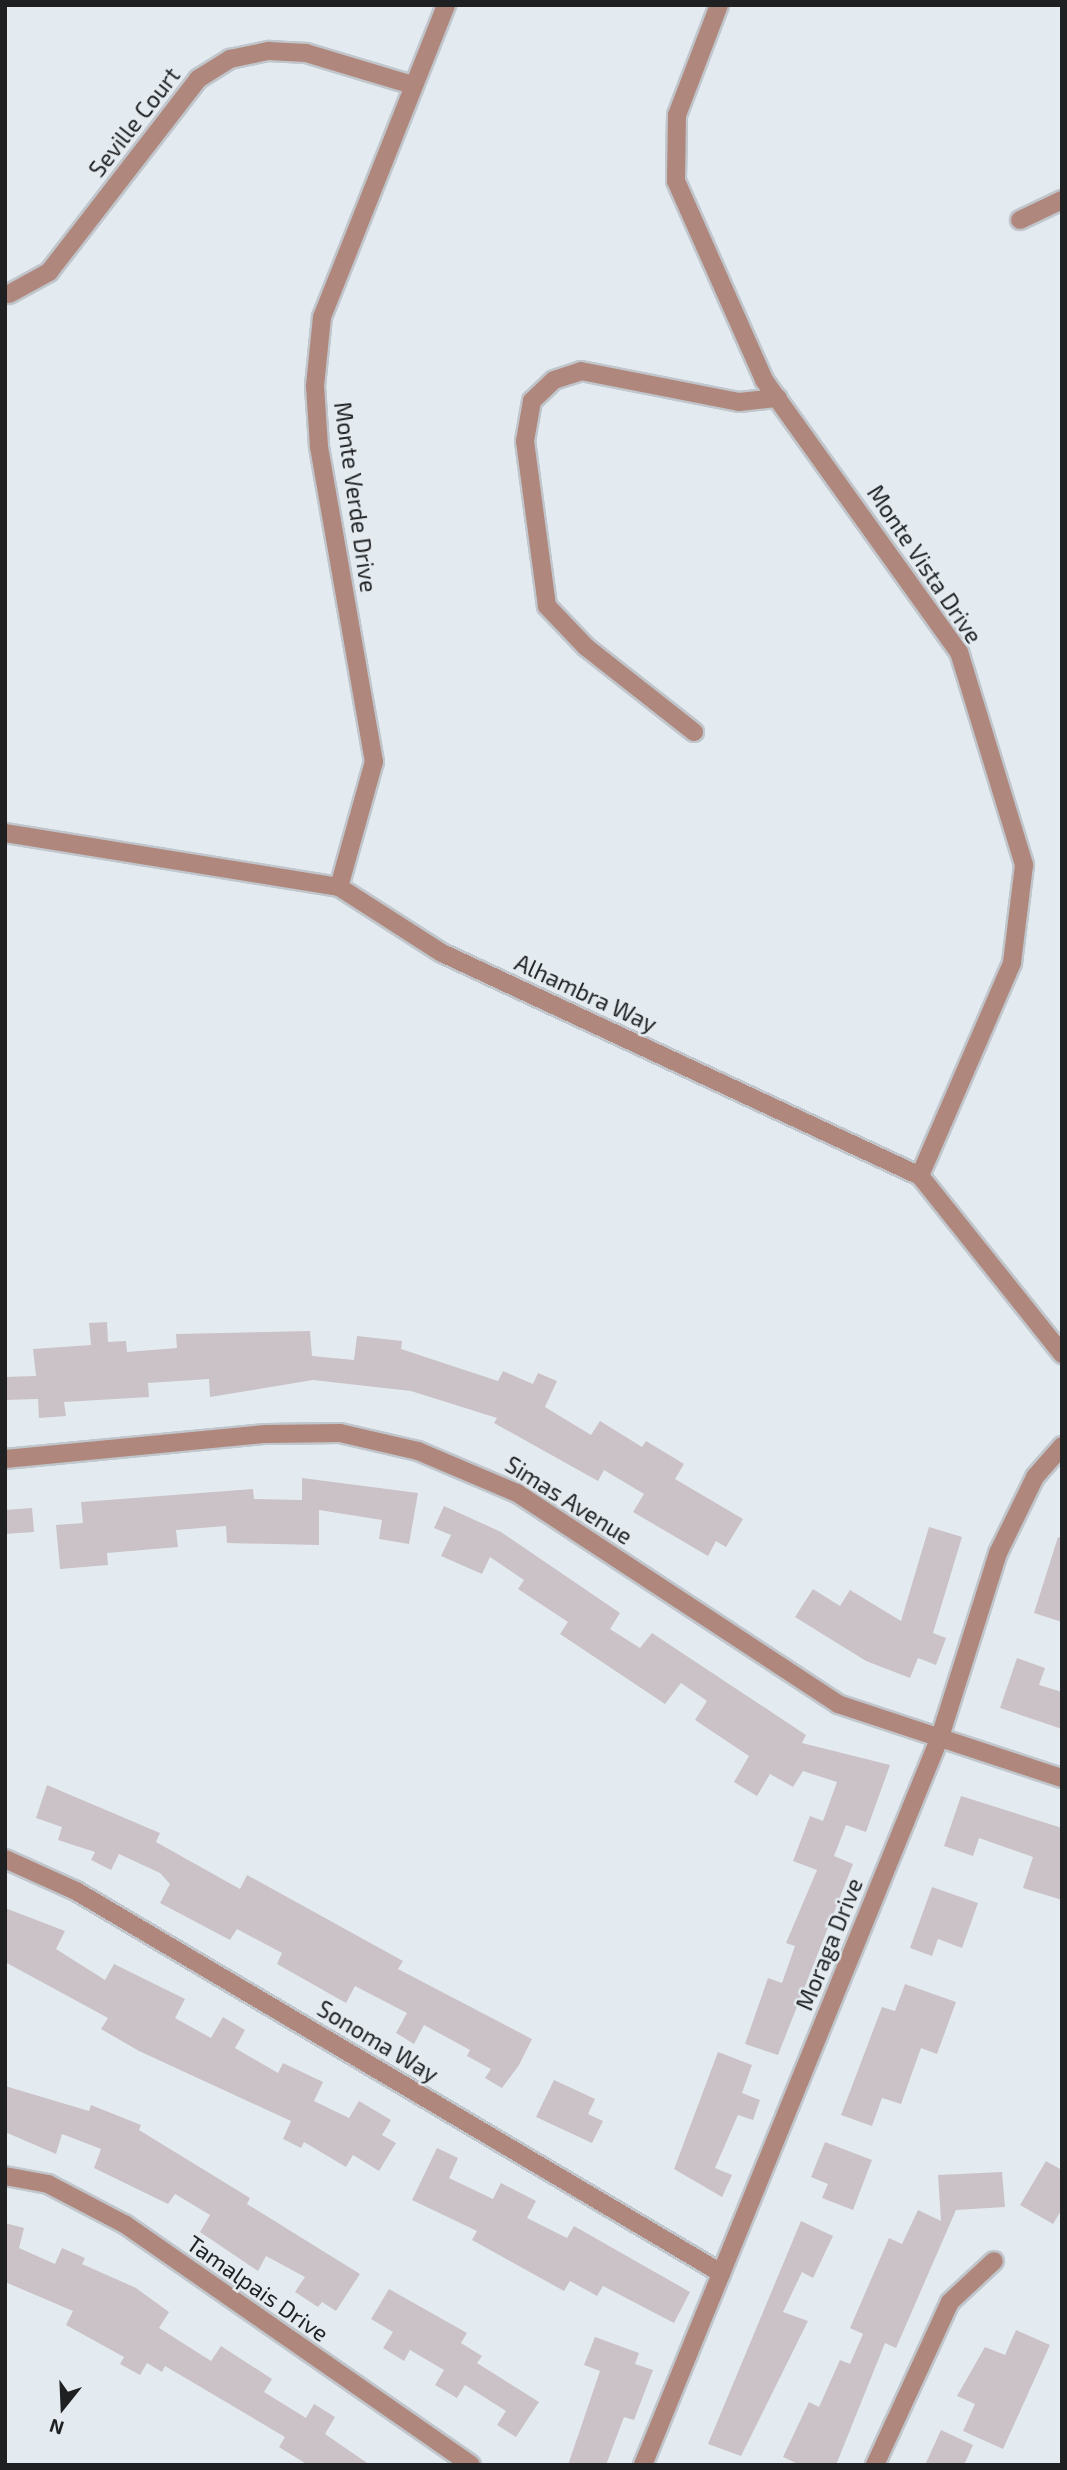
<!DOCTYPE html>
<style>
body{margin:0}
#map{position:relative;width:1067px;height:2470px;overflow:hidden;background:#e4ebf0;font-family:"Exo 2",sans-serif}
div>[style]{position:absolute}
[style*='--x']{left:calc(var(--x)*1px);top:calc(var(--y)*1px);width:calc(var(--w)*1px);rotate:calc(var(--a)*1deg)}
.building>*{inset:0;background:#cac2c7}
.roads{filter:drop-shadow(2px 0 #c0c6cb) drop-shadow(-2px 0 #c0c6cb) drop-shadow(0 2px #c0c6cb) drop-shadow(0 -2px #c0c6cb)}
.minor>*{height:18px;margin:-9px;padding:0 9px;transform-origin:9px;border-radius:9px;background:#af877d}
span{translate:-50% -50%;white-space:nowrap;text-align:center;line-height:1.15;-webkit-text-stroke:5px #e4ebf0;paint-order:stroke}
.street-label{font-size:23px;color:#1e2022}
.frame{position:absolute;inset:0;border:7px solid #1e2022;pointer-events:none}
.north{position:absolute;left:28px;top:2372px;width:70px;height:70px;-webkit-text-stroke:5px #e4ebf0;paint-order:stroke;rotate:198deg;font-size:19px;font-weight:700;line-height:28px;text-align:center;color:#1e2022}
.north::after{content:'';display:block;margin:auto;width:24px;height:32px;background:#1e2022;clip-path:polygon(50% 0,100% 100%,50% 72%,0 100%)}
</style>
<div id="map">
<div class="building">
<div style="clip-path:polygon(107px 1322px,108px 1342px,126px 1341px,127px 1352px,177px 1348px,176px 1334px,310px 1331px,312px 1356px,354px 1360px,357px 1336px,402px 1341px,401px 1349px,498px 1381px,503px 1371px,533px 1384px,538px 1373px,557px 1381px,545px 1407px,591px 1435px,600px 1421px,642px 1447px,646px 1441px,684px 1464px,675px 1479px,743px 1519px,726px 1547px,716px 1541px,708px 1556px,633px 1512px,644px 1494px,604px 1470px,598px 1481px,494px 1423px,497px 1418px,411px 1391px,313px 1380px,210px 1397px,209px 1379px,148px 1383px,149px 1397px,64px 1402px,66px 1416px,39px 1418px,38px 1399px,5px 1400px,5px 1377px,36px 1376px,33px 1349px,91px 1345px,89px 1323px)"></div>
<div style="clip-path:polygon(302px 1478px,418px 1493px,409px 1544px,379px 1539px,382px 1520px,319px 1510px,319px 1545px,227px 1543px,226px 1526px,176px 1530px,178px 1547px,107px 1553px,108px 1565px,60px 1569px,56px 1525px,83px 1523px,81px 1502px,253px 1489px,254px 1499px,302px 1500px)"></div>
<div style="clip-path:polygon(444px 1506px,501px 1532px,620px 1613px,610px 1629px,640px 1648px,652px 1633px,806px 1735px,802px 1743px,890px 1765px,866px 1832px,846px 1825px,834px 1856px,853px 1864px,778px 2055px,745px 2044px,768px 1978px,782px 1983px,795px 1946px,786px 1943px,817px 1870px,793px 1861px,810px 1816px,823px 1821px,837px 1782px,803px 1771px,793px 1787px,770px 1774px,757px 1796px,734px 1782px,749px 1756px,695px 1720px,707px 1701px,681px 1683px,665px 1704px,560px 1634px,568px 1622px,518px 1589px,524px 1580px,490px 1557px,482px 1574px,441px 1556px,451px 1535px,434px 1528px)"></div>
<div style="clip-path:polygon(32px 1508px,34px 1532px,5px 1534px,5px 1510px)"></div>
<div style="clip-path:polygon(929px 1527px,962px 1537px,933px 1633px,946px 1638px,936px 1665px,918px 1658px,910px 1678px,866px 1661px,795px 1617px,813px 1589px,840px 1606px,850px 1590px,901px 1621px)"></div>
<div style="clip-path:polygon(1058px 1537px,1062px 1538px,1062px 1622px,1034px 1613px)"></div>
<div style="clip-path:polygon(1017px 1658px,1045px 1668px,1039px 1685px,1062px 1692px,1062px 1729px,1000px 1708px)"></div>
<div style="clip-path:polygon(47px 1785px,160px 1833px,156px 1842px,240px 1889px,247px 1875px,403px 1961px,398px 1969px,532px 2039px,519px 2065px,502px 2088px,485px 2078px,491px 2069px,467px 2056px,470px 2050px,424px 2025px,414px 2044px,396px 2033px,407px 2013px,355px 1986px,346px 2003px,277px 1964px,282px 1953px,237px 1929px,230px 1940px,160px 1903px,170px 1884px,160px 1873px,119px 1854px,111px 1870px,91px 1860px,95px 1852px,58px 1840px,62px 1827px,36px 1818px)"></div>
<div style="clip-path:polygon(961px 1796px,1062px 1828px,1062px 1900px,1023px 1888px,1033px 1857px,979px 1838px,973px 1856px,944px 1846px)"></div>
<div style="clip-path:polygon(932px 1887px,978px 1903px,962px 1948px,938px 1939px,932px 1956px,910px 1948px)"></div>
<div style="clip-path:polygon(5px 1908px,65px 1931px,56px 1949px,105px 1980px,114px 1964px,185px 1999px,175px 2018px,211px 2038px,223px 2017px,245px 2030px,235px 2048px,278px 2073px,283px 2063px,323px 2082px,314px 2101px,349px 2118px,359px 2101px,391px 2120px,382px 2135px,396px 2143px,379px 2171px,353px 2155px,346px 2167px,304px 2142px,301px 2148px,283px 2139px,291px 2121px,139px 2051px,101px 2029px,108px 2018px,5px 1962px)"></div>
<div style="clip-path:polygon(905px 1984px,956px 2002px,937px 2054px,921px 2048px,901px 2104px,882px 2098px,872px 2126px,841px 2115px,882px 2007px,895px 2011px)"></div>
<div style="clip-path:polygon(718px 2052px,752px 2065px,742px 2093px,760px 2100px,753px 2120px,738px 2115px,715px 2168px,732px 2175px,722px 2197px,674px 2169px)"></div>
<div style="clip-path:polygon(554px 2080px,595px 2099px,588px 2114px,603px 2121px,592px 2143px,536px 2117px)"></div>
<div style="clip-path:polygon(5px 2086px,89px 2111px,91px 2105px,141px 2125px,139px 2130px,250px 2198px,247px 2204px,360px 2274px,336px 2311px,322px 2302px,318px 2307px,295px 2292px,305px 2277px,266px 2256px,258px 2271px,200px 2232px,210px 2215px,175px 2194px,168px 2204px,94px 2168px,101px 2149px,62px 2134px,56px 2154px,5px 2132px)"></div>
<div style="clip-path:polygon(825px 2142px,872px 2160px,853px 2210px,822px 2198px,828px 2184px,811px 2177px)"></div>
<div style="clip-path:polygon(437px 2148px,458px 2158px,449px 2178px,493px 2199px,501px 2183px,536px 2201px,527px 2218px,567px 2238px,574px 2226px,690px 2292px,674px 2323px,603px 2286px,597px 2296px,570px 2281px,564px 2291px,472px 2240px,477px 2231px,412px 2200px)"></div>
<div style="clip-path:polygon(1046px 2161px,1062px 2170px,1062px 2209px,1053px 2224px,1020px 2205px)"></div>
<div style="clip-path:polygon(1002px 2172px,1005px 2207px,956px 2210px,896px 2348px,885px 2343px,836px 2465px,800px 2465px,783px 2457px,809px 2402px,819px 2407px,840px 2360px,850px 2364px,863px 2334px,850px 2328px,889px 2238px,902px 2244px,918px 2210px,941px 2221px,938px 2175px)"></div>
<div style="clip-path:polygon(801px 2221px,833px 2236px,813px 2278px,802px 2272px,783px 2312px,808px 2321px,741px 2456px,708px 2444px)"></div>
<div style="clip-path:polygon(5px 2223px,24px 2228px,19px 2248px,55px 2264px,62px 2248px,85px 2258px,82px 2264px,136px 2288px,169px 2312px,159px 2328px,211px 2361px,221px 2346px,272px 2379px,264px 2392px,306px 2418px,314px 2404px,335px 2417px,325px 2434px,370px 2465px,308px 2465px,279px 2447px,285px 2437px,165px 2366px,162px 2372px,147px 2363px,140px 2375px,120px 2364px,124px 2357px,66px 2325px,73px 2311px,5px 2282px)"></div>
<div style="clip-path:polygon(389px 2289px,467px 2333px,461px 2343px,482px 2356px,477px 2363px,539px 2402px,516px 2437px,497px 2425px,506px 2411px,465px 2385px,457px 2398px,435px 2385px,444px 2370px,410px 2350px,404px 2361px,383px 2348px,393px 2332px,371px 2319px)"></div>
<div style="clip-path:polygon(1016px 2330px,1050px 2345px,1003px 2449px,963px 2431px,975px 2404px,957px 2396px,985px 2347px,1005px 2355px)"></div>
<div style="clip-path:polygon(595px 2337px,639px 2353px,635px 2364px,653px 2370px,634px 2420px,624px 2417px,606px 2465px,568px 2465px,600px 2371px,584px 2365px)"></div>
<div style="clip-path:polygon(941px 2430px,973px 2445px,964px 2465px,925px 2465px)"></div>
</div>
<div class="roads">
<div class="minor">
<div style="--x:719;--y:5;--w:118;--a:110.9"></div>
<div style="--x:677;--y:115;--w:66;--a:90.9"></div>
<div style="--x:676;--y:181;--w:218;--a:66.1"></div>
<div style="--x:764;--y:380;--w:335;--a:54.4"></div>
<div style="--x:959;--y:652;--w:223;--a:73"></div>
<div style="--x:1024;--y:865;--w:99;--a:97"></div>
<div style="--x:1012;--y:963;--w:232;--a:113.4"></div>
<div style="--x:1020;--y:220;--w:47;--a:-25.5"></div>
<div style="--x:9;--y:294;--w:46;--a:-28.8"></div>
<div style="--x:49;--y:272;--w:244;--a:-52.3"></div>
<div style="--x:198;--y:79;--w:38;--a:-32"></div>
<div style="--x:230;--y:59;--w:40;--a:-12"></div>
<div style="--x:269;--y:51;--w:37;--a:3"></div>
<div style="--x:306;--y:53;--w:112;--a:16.7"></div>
<div style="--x:694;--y:732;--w:137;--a:-141.8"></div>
<div style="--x:586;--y:647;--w:57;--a:-133.6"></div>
<div style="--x:547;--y:606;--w:166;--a:-97.6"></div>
<div style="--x:525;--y:441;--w:41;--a:-80.1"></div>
<div style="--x:532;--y:401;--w:30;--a:-44"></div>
<div style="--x:554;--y:380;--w:28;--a:-18"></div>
<div style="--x:581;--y:371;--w:161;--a:11.1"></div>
<div style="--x:739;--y:402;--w:39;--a:-6"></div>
<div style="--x:5;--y:833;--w:338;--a:9.2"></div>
<div style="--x:339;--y:887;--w:122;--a:32.7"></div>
<div style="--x:442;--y:953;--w:527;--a:25.01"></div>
<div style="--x:920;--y:1176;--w:228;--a:51.4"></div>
<div style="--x:339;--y:887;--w:130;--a:-74.4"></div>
<div style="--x:374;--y:762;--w:321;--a:-99.9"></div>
<div style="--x:319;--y:446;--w:60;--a:-93.8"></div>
<div style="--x:315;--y:386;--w:69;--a:-84.2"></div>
<div style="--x:322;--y:317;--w:336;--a:-68.3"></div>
<div style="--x:5;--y:1459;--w:262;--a:-5.5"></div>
<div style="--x:266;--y:1434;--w:74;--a:-0.8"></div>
<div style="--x:340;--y:1433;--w:80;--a:13"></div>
<div style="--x:418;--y:1451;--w:108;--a:23"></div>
<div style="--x:517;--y:1493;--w:384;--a:33.3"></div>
<div style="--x:838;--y:1704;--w:236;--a:18.3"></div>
<div style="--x:5;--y:1859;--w:78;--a:24.3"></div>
<div style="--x:76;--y:1891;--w:750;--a:30.64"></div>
<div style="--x:5;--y:2176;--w:44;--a:10.5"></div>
<div style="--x:48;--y:2184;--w:88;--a:27.7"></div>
<div style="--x:126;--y:2225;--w:420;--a:34.8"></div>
<div style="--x:643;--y:2465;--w:786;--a:-67.81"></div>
<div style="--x:940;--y:1737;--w:193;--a:-72.5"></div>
<div style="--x:998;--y:1553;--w:85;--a:-64"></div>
<div style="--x:1035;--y:1477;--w:41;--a:-48.9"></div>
<div style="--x:875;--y:2465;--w:179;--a:-65.3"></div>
<div style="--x:950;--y:2302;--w:60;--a:-43"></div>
</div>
</div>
<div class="street-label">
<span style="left:134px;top:122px;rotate:-52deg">Seville Court</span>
<span style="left:356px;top:497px;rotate:82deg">Monte Verde Drive</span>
<span style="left:925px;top:564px;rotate:56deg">Monte Vista Drive</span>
<span style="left:586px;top:993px;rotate:25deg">Alhambra Way</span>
<span style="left:569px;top:1500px;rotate:32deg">Simas Avenue</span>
<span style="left:829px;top:1944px;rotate:-68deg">Moraga Drive</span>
<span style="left:378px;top:2041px;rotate:31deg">Sonoma Way</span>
<span style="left:258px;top:2288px;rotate:35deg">Tamalpais Drive</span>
</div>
<div class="frame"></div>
<div class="north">N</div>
</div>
